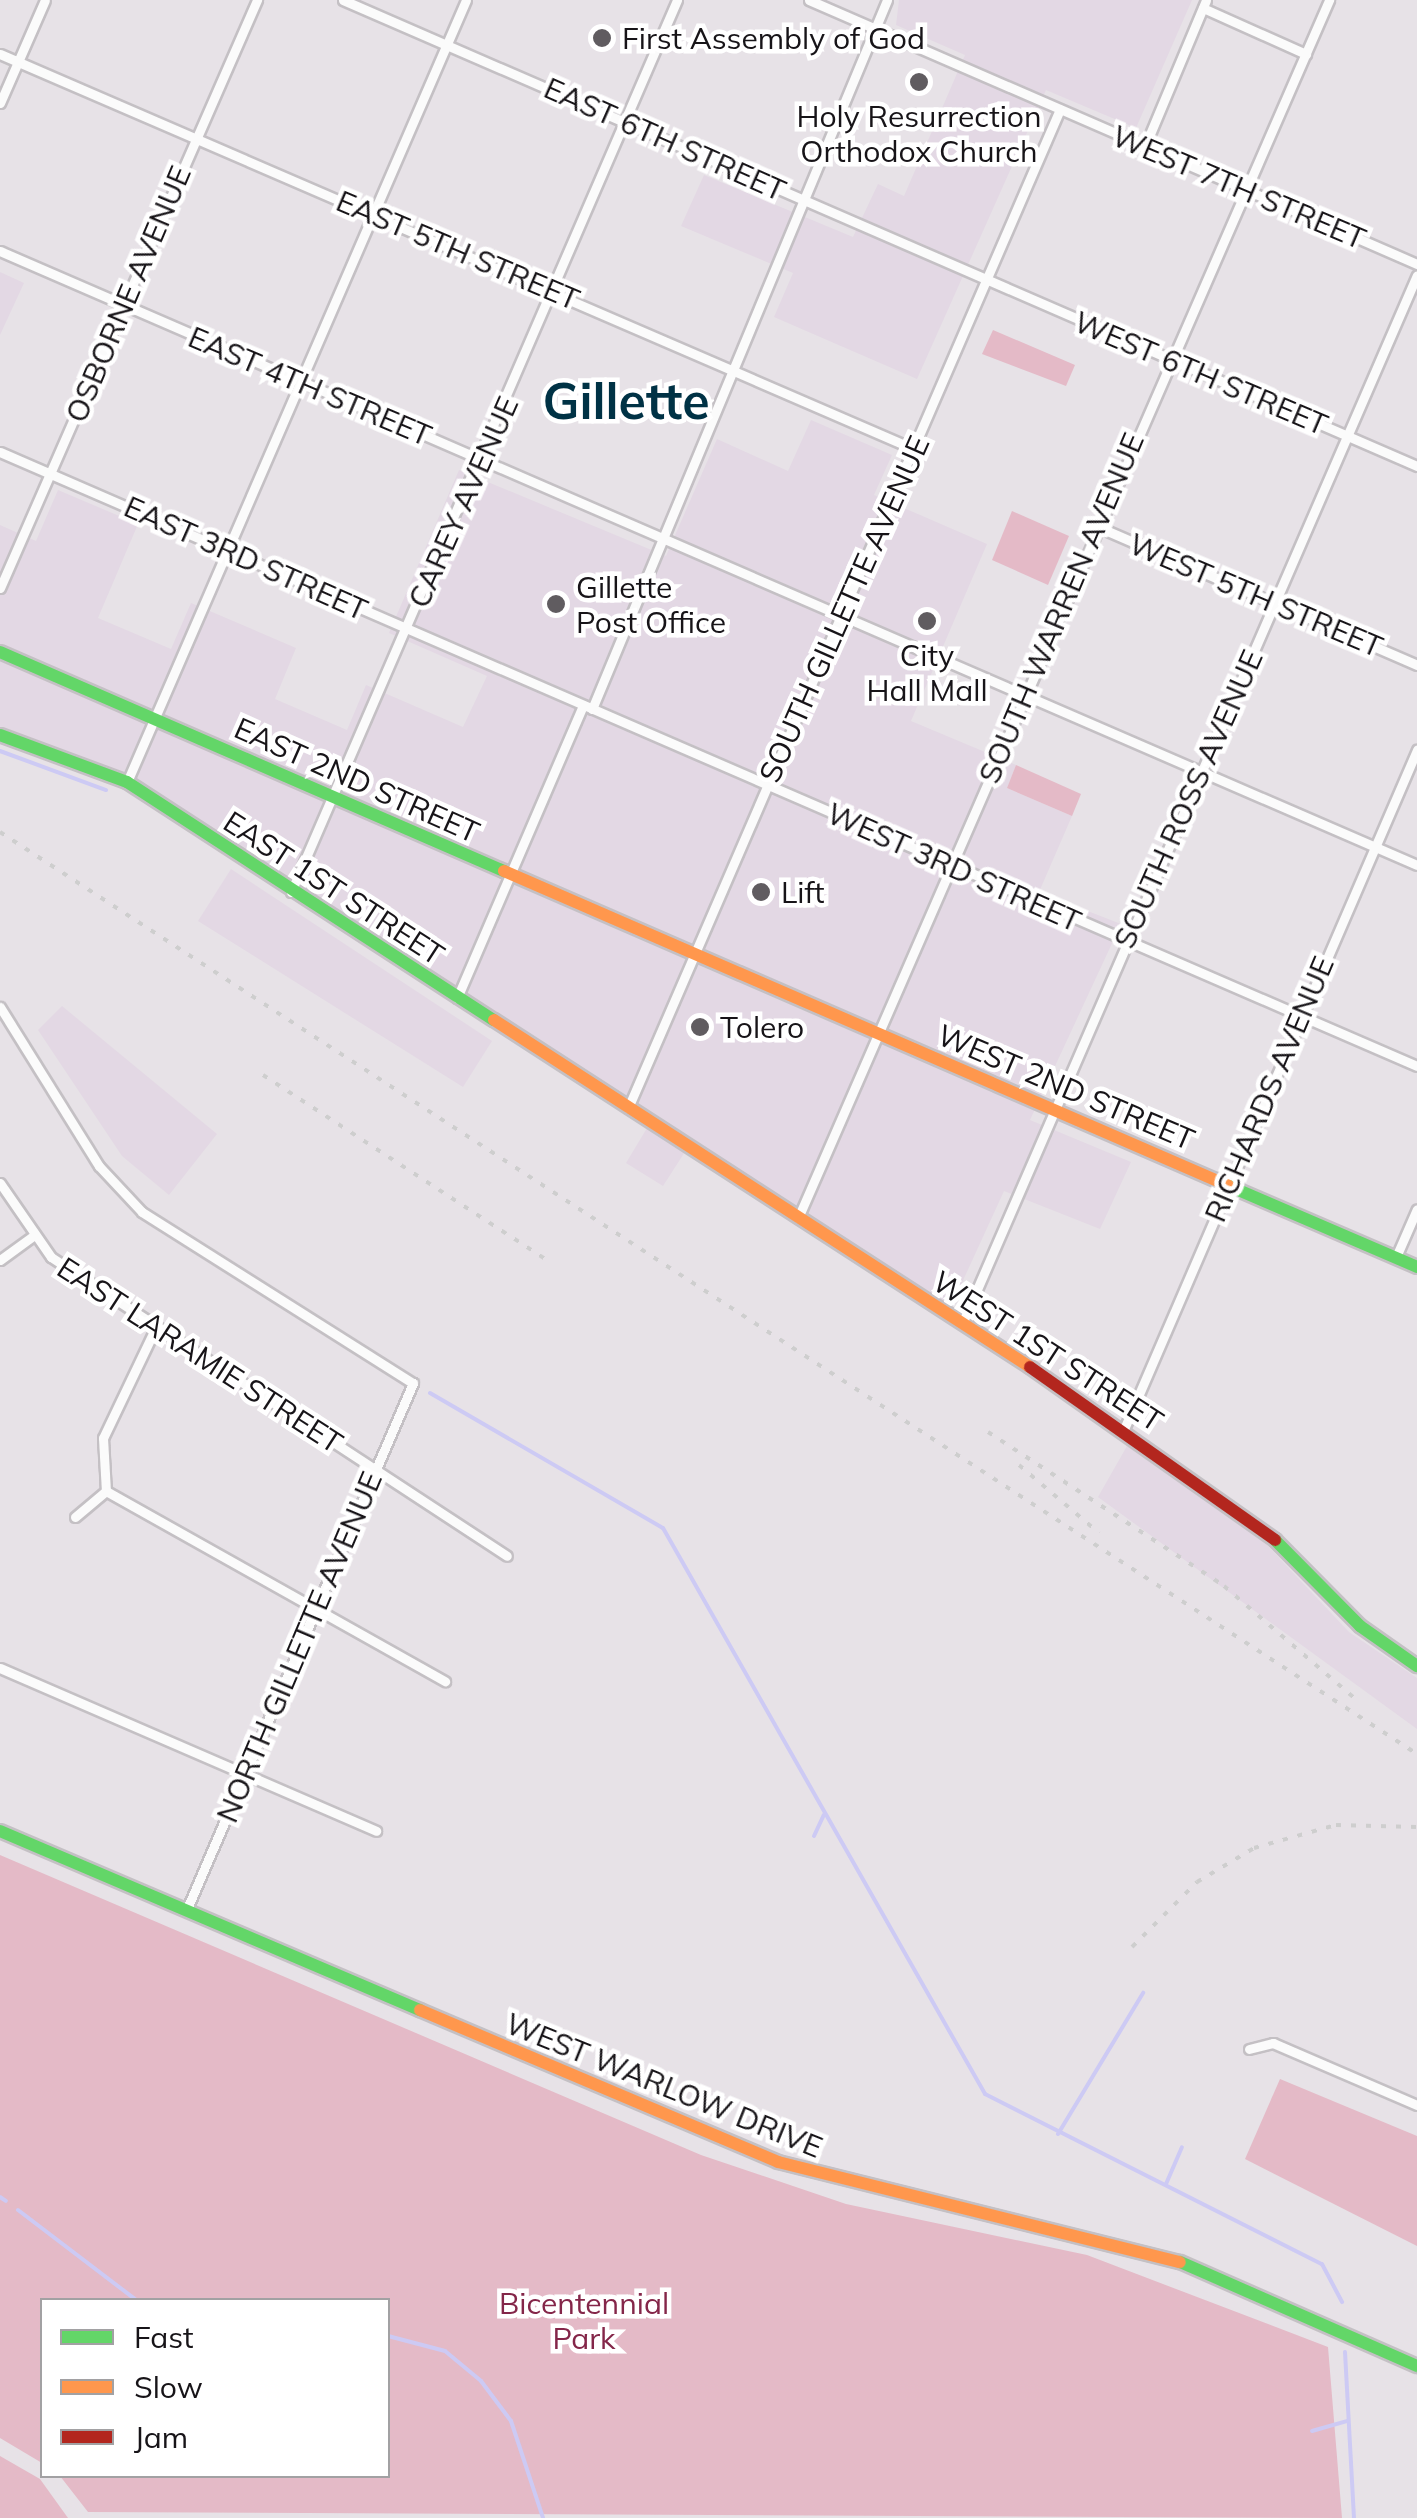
<!DOCTYPE html>
<style>
body{margin:0}
#map{position:relative;width:1417px;height:2518px;overflow:hidden;background:#e7e2e7;font-family:Mulish,sans-serif}
div>[style]{position:absolute}
[style*='--x']{left:calc(var(--x)*1px);top:calc(var(--y)*1px);width:calc(var(--w)*1px);rotate:calc(var(--a)*1deg)}
.built>*{inset:0;background:#e3d8e4}
.green>*{inset:0;background:#e4bac7}
.stream>*{height:4px;margin:-2px;padding:0 2px;transform-origin:2px;border-radius:2px;background:#cdcaf4}
.roads{filter:drop-shadow(2px 0 #c4c0c4) drop-shadow(-2px 0 #c4c0c4) drop-shadow(0 2px #c4c0c4) drop-shadow(0 -2px #c4c0c4)}
.street>*{height:9px;margin:-4.5px;padding:0 4.5px;transform-origin:4.5px;border-radius:4.5px;background:#fbfbfb}
.fast>*{height:12px;margin:-6px;padding:0 6px;transform-origin:6px;border-radius:6px;background:#63d668}
.slow>*{height:12px;margin:-6px;padding:0 6px;transform-origin:6px;border-radius:6px;background:#ff974d}
.jam>*{height:12px;margin:-6px;padding:0 6px;transform-origin:6px;border-radius:6px;background:#b3261e}
.rail>*{height:4px;margin-top:-2px;transform-origin:0;background:repeating-linear-gradient(90deg,#cecece 0 5px,transparent 0 15px)}
.dots>*{width:28px;height:28px;translate:-50% -50%;box-sizing:border-box;border:5px solid #fff;border-radius:50%}
span{translate:-50% -50%;white-space:nowrap;text-align:center;line-height:1.15;-webkit-text-stroke:9px #fff;paint-order:stroke}
.poi-label{font-size:30px;color:#171418}
.left{translate:0 -50%;text-align:left}
.street-label{font-size:30px;color:#171418}
.park-label{font-size:30px;color:#842649}
.town-label{font-size:50px;color:#003245;font-weight:700}
.legend{position:absolute;left:40px;top:2298px;width:350px;height:180px;box-sizing:border-box;background:#fff;border:2px solid #a2a1a3;margin:0;padding:12px 18px;list-style:none;font-size:30px;color:#171418}
.legend li{display:flex;align-items:center;gap:20px;height:50px}
.legend b{width:50px;border:2px solid #a2a1a3}
</style>
<div id="map">
<div class="built">
<div style="clip-path:polygon(899px 0,1192px 0,1136px 128px,1046px 90px,917px 379px,774px 317px,793px 273px,681px 226px,704px 175px,853px 237px,878px 184px,904px 196px,965px 55px,896px 25px)"></div>
<div style="clip-path:polygon(0 272px,24px 283px,0 335px)"></div>
<div style="clip-path:polygon(811px 420px,892px 455px,874px 495px,987px 544px,911px 721px,1016px 765px,1007px 788px,1072px 816px,1039px 892px,1121px 924px,1030px 1120px,1131px 1162px,1100px 1229px,1004px 1191px,949px 1311px,690px 1144px,663px 1186px,626px 1163px,653px 1118px,119px 772px,0 727px,0 525px,36px 541px,58px 490px,138px 524px,98px 618px,171px 649px,191px 603px,296px 648px,275px 699px,347px 730px,366px 685px,463px 727px,487px 676px,389px 633px,459px 470px,666px 556px,717px 439px,788px 471px)"></div>
<div style="clip-path:polygon(231px 869px,492px 1041px,463px 1087px,198px 921px)"></div>
<div style="clip-path:polygon(62px 1006px,217px 1134px,169px 1195px,122px 1156px,38px 1030px)"></div>
<div style="clip-path:polygon(1127px 1446px,1251px 1528px,1349px 1632px,1417px 1678px,1417px 1729px,1098px 1497px)"></div>
</div>
<div class="green">
<div style="clip-path:polygon(993px 330px,1075px 365px,1066px 386px,982px 354px)"></div>
<div style="clip-path:polygon(1012px 511px,1069px 536px,1048px 585px,992px 560px)"></div>
<div style="clip-path:polygon(1016px 765px,1081px 794px,1072px 816px,1007px 788px)"></div>
<div style="clip-path:polygon(0 1855px,701px 2155px,846px 2204px,1087px 2255px,1328px 2347px,1342px 2518px,88px 2512px,60px 2476px,388px 2476px,388px 2300px,42px 2300px,42px 2463px,0 2438px)"></div>
<div style="clip-path:polygon(1280px 2079px,1417px 2136px,1417px 2246px,1245px 2159px)"></div>
<div style="clip-path:polygon(0 2456px,40px 2479px,68px 2518px,0 2518px)"></div>
</div>
<div class="stream">
<div style="--x:0;--y:751;--w:113;--a:20.2"></div>
<div style="--x:430;--y:1393;--w:269;--a:30.1"></div>
<div style="--x:663;--y:1528;--w:651;--a:60.36"></div>
<div style="--x:985;--y:2094;--w:377;--a:26.8"></div>
<div style="--x:1322;--y:2264;--w:43;--a:62.2"></div>
<div style="--x:814;--y:1836;--w:23;--a:-65"></div>
<div style="--x:1058;--y:2134;--w:165;--a:-58.9"></div>
<div style="--x:1166;--y:2184;--w:40;--a:-66.6"></div>
<div style="--x:0;--y:2197;--w:7;--a:34"></div>
<div style="--x:18;--y:2210;--w:148;--a:37.3"></div>
<div style="--x:388;--y:2336;--w:59;--a:14.7"></div>
<div style="--x:445;--y:2351;--w:47;--a:39.8"></div>
<div style="--x:481;--y:2381;--w:50;--a:53.1"></div>
<div style="--x:511;--y:2421;--w:102;--a:71.7"></div>
<div style="--x:1345;--y:2352;--w:166;--a:86.9"></div>
<div style="--x:1312;--y:2431;--w:37;--a:-16"></div>
</div>
<div class="roads">
<div class="street">
<div style="--x:343;--y:0;--w:1171;--a:23.46"></div>
<div style="--x:809;--y:0;--w:663;--a:23.47"></div>
<div style="--x:1203;--y:8;--w:113;--a:24.1"></div>
<div style="--x:0;--y:54;--w:996;--a:23.37"></div>
<div style="--x:0;--y:103;--w:112;--a:-66.4"></div>
<div style="--x:1145;--y:146;--w:158;--a:-67.3"></div>
<div style="--x:0;--y:251;--w:1544;--a:23.43"></div>
<div style="--x:0;--y:452;--w:1544;--a:23.43"></div>
<div style="--x:1096;--y:526;--w:350;--a:23.4"></div>
<div style="--x:0;--y:588;--w:642;--a:-66.39"></div>
<div style="--x:592;--y:709;--w:768;--a:-67.41"></div>
<div style="--x:127;--y:782;--w:852;--a:-66.56"></div>
<div style="--x:291;--y:892;--w:972;--a:-66.6"></div>
<div style="--x:457;--y:998;--w:319;--a:-66.7"></div>
<div style="--x:0;--y:1007;--w:187;--a:58.1"></div>
<div style="--x:99;--y:1166;--w:63;--a:46.9"></div>
<div style="--x:142;--y:1212;--w:320;--a:32.3"></div>
<div style="--x:413;--y:1383;--w:575;--a:113.26"></div>
<div style="--x:628;--y:1108;--w:1088;--a:-66.61"></div>
<div style="--x:0;--y:1183;--w:90;--a:55.4"></div>
<div style="--x:51;--y:1257;--w:545;--a:33.25"></div>
<div style="--x:798;--y:1218;--w:1329;--a:-66.44"></div>
<div style="--x:1396;--y:1257;--w:52;--a:-66.4"></div>
<div style="--x:0;--y:1260;--w:41;--a:-36"></div>
<div style="--x:962;--y:1324;--w:1143;--a:-66.55"></div>
<div style="--x:156;--y:1327;--w:123;--a:115.5"></div>
<div style="--x:103;--y:1438;--w:53;--a:86.8"></div>
<div style="--x:106;--y:1491;--w:389;--a:29.3"></div>
<div style="--x:1124;--y:1429;--w:740;--a:-66.66"></div>
<div style="--x:75;--y:1517;--w:40;--a:-40"></div>
<div style="--x:0;--y:1668;--w:410;--a:23.4"></div>
<div style="--x:1249;--y:2049;--w:25;--a:-14"></div>
<div style="--x:1273;--y:2043;--w:157;--a:23.3"></div>
</div>
<div class="fast">
<div style="--x:0;--y:652;--w:550;--a:23.49"></div>
<div style="--x:0;--y:735;--w:135;--a:20.3"></div>
<div style="--x:127;--y:782;--w:437;--a:33"></div>
<div style="--x:1229;--y:1186;--w:205;--a:23.3"></div>
<div style="--x:1275;--y:1540;--w:121;--a:45.3"></div>
<div style="--x:1360;--y:1626;--w:70;--a:35.1"></div>
<div style="--x:0;--y:1831;--w:457;--a:23.1"></div>
<div style="--x:1180;--y:2262;--w:259;--a:23.7"></div>
</div>
<div class="slow">
<div style="--x:504;--y:871;--w:790;--a:23.48"></div>
<div style="--x:494;--y:1020;--w:639;--a:32.92"></div>
<div style="--x:420;--y:2010;--w:389;--a:23"></div>
<div style="--x:778;--y:2162;--w:414;--a:14"></div>
</div>
<div class="jam">
<div style="--x:1030;--y:1367;--w:300;--a:35.2"></div>
</div>
</div>
<div class="rail">
<div style="--x:0;--y:832;--w:1691;--a:33.05"></div>
<div style="--x:263;--y:1075;--w:343;--a:33.1"></div>
<div style="--x:988;--y:1432;--w:282;--a:33.1"></div>
<div style="--x:1224;--y:1586;--w:178;--a:40.7"></div>
<div style="--x:1019;--y:1465;--w:105;--a:40.4"></div>
<div style="--x:1132;--y:1947;--w:92;--a:-45"></div>
<div style="--x:1197;--y:1882;--w:66;--a:-30.8"></div>
<div style="--x:1254;--y:1848;--w:85;--a:-15.7"></div>
<div style="--x:1336;--y:1825;--w:81;--a:1.4"></div>
</div>
<div class="dots">
<div style="left:602px;top:38px;background:#605c60"></div>
<div style="left:919px;top:82px;background:#605c60"></div>
<div style="left:556px;top:604px;background:#605c60"></div>
<div style="left:927px;top:621px;background:#605c60"></div>
<div style="left:761px;top:892px;background:#605c60"></div>
<div style="left:700px;top:1027px;background:#605c60"></div>
</div>
<div class="poi-label">
<span class="left" style="left:622px;top:38px">First Assembly of God</span>
<span style="left:919px;top:133px">Holy Resurrection<br>Orthodox Church</span>
<span class="left" style="left:576px;top:604px">Gillette<br>Post Office</span>
<span style="left:927px;top:672px">City<br>Hall Mall</span>
<span class="left" style="left:781px;top:892px">Lift</span>
<span class="left" style="left:720px;top:1027px">Tolero</span>
</div>
<div class="street-label">
<span style="left:665px;top:139px;rotate:24deg">EAST 6TH STREET</span>
<span style="left:1239px;top:187px;rotate:23deg">WEST 7TH STREET</span>
<span style="left:458px;top:250px;rotate:23deg">EAST 5TH STREET</span>
<span style="left:128px;top:294px;rotate:-67deg">OSBORNE AVENUE</span>
<span style="left:1201px;top:373px;rotate:23deg">WEST 6TH STREET</span>
<span style="left:310px;top:386px;rotate:23deg">EAST 4TH STREET</span>
<span style="left:463px;top:502px;rotate:-66deg">CAREY AVENUE</span>
<span style="left:246px;top:558px;rotate:24deg">EAST 3RD STREET</span>
<span style="left:1256px;top:595px;rotate:23deg">WEST 5TH STREET</span>
<span style="left:1061px;top:608px;rotate:-67deg">SOUTH WARREN AVENUE</span>
<span style="left:844px;top:609px;rotate:-66deg">SOUTH GILLETTE AVENUE</span>
<span style="left:357px;top:780px;rotate:24deg">EAST 2ND STREET</span>
<span style="left:1188px;top:799px;rotate:-66deg">SOUTH ROSS AVENUE</span>
<span style="left:954px;top:867px;rotate:24deg">WEST 3RD STREET</span>
<span style="left:334px;top:888px;rotate:33deg">EAST 1ST STREET</span>
<span style="left:1066px;top:1087px;rotate:23deg">WEST 2ND STREET</span>
<span style="left:1269px;top:1089px;rotate:-67deg">RICHARDS AVENUE</span>
<span style="left:1048px;top:1351px;rotate:33deg">WEST 1ST STREET</span>
<span style="left:200px;top:1355px;rotate:33deg">EAST LARAMIE STREET</span>
<span style="left:299px;top:1647px;rotate:-67deg">NORTH GILLETTE AVENUE</span>
<span style="left:664px;top:2085px;rotate:22deg">WEST WARLOW DRIVE</span>
</div>
<div class="park-label">
<span style="left:584px;top:2320px">Bicentennial<br>Park</span>
</div>
<div class="town-label">
<span style="left:626px;top:401px">Gillette</span>
</div>
<ul class="legend">
<li><b style="height:12px;background:#63d668"></b>Fast</li>
<li><b style="height:12px;background:#ff974d"></b>Slow</li>
<li><b style="height:12px;background:#b3261e"></b>Jam</li>
</ul>
</div>
